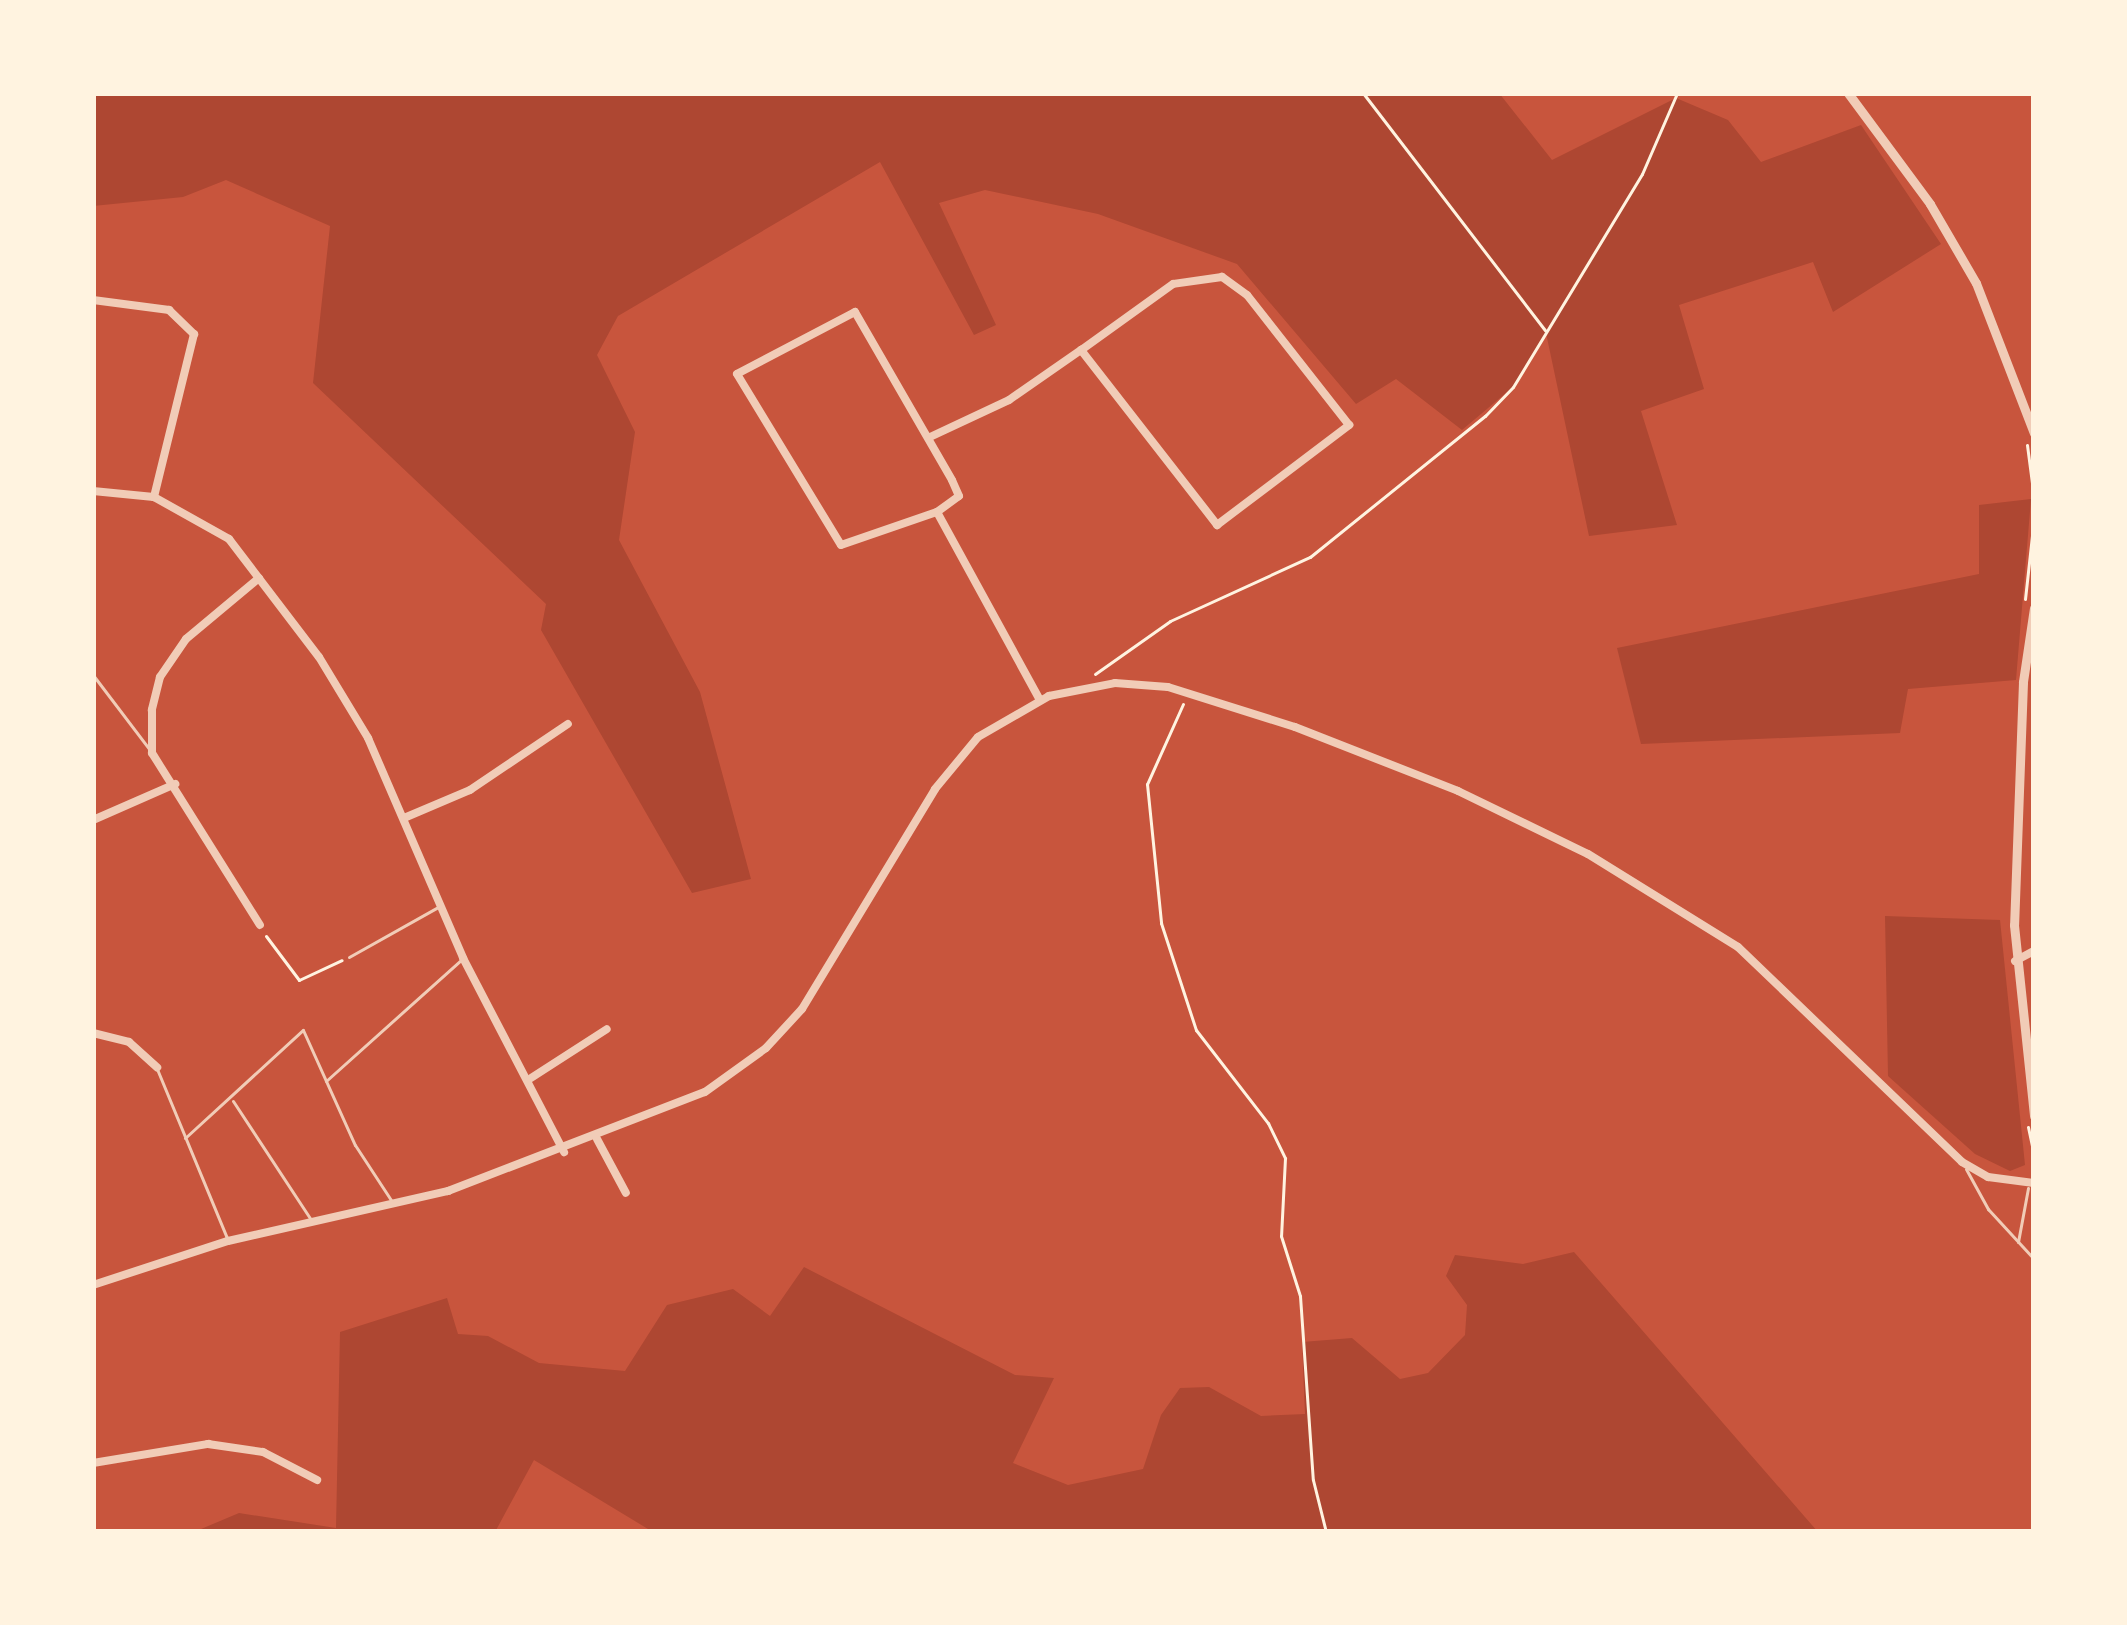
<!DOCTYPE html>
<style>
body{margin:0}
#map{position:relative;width:2127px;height:1625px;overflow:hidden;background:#c8553d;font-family:Poppins,sans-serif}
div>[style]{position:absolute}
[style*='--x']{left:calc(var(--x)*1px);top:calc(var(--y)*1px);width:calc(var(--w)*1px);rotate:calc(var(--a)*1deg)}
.green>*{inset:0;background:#ae4732}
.path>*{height:3px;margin:-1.5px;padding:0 1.5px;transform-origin:1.5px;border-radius:1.5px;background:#fff3e0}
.service>*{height:3px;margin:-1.5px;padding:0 1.5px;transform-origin:1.5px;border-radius:1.5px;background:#f1ccb7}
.minor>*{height:8px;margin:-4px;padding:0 4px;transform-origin:4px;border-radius:4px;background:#f1ccb7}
.tertiary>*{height:9px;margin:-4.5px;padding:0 4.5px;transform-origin:4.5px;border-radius:4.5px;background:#f1ccb7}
span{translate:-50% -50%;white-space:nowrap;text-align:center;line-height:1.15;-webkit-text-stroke:12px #fff3e0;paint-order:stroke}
.frame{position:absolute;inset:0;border:96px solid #fff3e0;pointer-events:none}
</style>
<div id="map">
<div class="green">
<div style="clip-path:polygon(93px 93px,1499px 93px,1552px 160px,1676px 98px,1728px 120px,1761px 162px,1861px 125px,1941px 244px,1833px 312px,1813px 262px,1679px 305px,1704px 389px,1641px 411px,1677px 525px,1589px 536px,1546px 333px,1513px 387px,1462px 430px,1396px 379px,1356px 404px,1237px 264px,1098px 214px,985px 190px,939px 203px,996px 325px,974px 335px,880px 162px,618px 316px,597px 355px,635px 432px,619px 540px,700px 692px,751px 879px,692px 893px,541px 630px,546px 604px,313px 383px,330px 226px,226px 180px,183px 197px,93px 206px)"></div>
<div style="clip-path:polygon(2031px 499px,2016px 680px,1908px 689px,1900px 733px,1641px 744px,1617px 648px,1979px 574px,1979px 505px)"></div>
<div style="clip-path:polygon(1885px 916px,2000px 920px,2025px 1165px,2010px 1171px,1975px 1154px,1888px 1076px)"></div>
<div style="clip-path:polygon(1574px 1252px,1818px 1532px,653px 1532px,534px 1460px,495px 1532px,194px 1532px,239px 1513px,336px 1528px,340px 1332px,447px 1298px,458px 1334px,488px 1336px,539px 1363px,625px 1371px,667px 1305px,733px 1289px,770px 1316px,804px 1267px,1015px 1375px,1054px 1378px,1013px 1463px,1068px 1485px,1143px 1469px,1161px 1415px,1180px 1388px,1209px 1387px,1261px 1416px,1305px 1414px,1302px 1342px,1352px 1338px,1400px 1379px,1428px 1373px,1465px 1335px,1467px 1305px,1446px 1276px,1455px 1255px,1523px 1264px)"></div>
</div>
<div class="path">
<div style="--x:1363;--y:93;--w:299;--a:52.5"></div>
<div style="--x:2027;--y:445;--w:53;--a:82.5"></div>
<div style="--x:2025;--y:599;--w:82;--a:-83.7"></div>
<div style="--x:1095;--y:674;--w:92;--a:-35.2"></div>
<div style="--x:1170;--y:621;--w:154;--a:-24.6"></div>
<div style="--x:1310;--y:557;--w:225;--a:-38.9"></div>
<div style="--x:1485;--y:416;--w:40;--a:-46"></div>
<div style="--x:1513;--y:387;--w:249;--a:-58.8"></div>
<div style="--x:1642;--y:174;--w:88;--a:-66.6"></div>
<div style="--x:1183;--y:704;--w:88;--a:114.2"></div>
<div style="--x:1147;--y:784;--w:140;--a:84.2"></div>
<div style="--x:1161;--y:923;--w:113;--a:71.9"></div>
<div style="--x:1196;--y:1030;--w:118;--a:52.3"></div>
<div style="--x:1268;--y:1123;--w:39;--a:64"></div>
<div style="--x:1285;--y:1158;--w:78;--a:92.9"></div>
<div style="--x:1281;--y:1236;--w:63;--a:72.4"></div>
<div style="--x:1300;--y:1296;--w:184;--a:86"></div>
<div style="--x:1313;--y:1480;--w:54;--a:76"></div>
<div style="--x:266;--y:936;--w:55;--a:53.1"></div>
<div style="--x:299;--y:980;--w:47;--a:-24.9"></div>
<div style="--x:2028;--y:1127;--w:30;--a:78"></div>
</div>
<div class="service">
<div style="--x:93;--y:675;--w:94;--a:52.8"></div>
<div style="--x:349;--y:957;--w:104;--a:-29.3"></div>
<div style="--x:157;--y:1069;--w:183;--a:67.5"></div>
<div style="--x:326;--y:1081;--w:183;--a:-41.9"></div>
<div style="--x:233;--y:1101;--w:140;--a:56.7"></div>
<div style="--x:185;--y:1138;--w:160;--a:-42.5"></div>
<div style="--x:303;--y:1030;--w:126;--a:65.7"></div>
<div style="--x:355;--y:1145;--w:69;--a:56.8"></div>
<div style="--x:1966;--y:1169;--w:46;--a:61.2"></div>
<div style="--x:1988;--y:1209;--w:68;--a:47.4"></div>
<div style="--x:2018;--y:1242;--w:55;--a:-79.5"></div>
</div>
<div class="minor">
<div style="--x:93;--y:300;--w:77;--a:7.5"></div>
<div style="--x:169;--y:310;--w:35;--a:44"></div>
<div style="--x:194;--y:334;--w:168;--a:103.8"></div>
<div style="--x:930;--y:437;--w:87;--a:-25.1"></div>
<div style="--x:1009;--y:400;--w:88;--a:-34.8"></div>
<div style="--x:1081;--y:350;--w:222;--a:52.1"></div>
<div style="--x:1217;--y:525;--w:166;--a:-37.1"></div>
<div style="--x:1349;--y:425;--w:165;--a:-128.1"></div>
<div style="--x:1247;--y:295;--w:31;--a:-144"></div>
<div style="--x:1222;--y:277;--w:49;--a:171.9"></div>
<div style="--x:1173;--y:284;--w:113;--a:144.3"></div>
<div style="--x:93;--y:491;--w:61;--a:5.6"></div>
<div style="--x:154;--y:497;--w:86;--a:29.2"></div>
<div style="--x:229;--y:539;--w:148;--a:52.7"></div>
<div style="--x:319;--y:657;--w:95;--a:58.8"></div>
<div style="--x:368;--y:738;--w:240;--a:66.6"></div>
<div style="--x:463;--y:958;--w:219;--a:62.5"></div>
<div style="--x:937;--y:512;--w:27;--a:-36"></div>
<div style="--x:959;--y:496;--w:17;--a:-114"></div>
<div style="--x:952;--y:480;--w:194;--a:-120"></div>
<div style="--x:855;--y:312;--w:133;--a:152.3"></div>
<div style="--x:737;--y:374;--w:200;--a:58.7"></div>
<div style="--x:841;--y:545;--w:102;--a:-19"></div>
<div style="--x:937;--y:512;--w:214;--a:61.3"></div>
<div style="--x:259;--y:578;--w:95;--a:140.1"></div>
<div style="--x:186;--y:639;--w:46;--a:124.4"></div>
<div style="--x:160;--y:677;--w:34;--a:104"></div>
<div style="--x:152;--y:710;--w:43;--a:90"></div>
<div style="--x:152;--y:753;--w:203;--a:57.9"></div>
<div style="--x:404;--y:818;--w:72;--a:-23"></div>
<div style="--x:470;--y:790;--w:118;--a:-34"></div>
<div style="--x:93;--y:820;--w:90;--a:-23.7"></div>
<div style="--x:2015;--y:961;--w:21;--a:-28"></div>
<div style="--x:93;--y:1033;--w:37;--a:14"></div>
<div style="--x:129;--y:1042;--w:38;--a:42"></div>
<div style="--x:531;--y:1078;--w:90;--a:-32.8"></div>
<div style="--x:597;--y:1139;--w:61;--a:61.8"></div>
<div style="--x:93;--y:1285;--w:142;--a:-18.1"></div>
<div style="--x:228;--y:1241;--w:226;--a:-12.8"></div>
<div style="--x:448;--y:1191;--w:275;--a:-21.1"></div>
<div style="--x:705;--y:1092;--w:75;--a:-35.8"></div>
<div style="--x:766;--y:1048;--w:53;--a:-47.3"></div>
<div style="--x:802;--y:1009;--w:257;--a:-58.8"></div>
<div style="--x:935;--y:789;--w:67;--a:-50.4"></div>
<div style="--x:978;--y:737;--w:82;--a:-30"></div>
<div style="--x:1049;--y:696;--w:67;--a:-11.1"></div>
<div style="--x:1115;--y:683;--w:53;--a:4.3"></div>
<div style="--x:1168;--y:687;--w:133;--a:17.5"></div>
<div style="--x:1295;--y:727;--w:175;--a:21.4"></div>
<div style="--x:1458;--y:791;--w:144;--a:25.9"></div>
<div style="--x:1588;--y:854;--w:176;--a:31.8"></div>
<div style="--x:1738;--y:947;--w:310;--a:43.8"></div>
<div style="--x:1962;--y:1162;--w:30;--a:30"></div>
<div style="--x:1988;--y:1177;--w:46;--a:7.4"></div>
<div style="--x:93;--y:1463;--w:117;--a:-9.4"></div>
<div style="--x:208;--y:1444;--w:56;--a:8.3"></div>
<div style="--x:263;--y:1452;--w:61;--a:27.4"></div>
</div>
<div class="tertiary">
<div style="--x:1848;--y:93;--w:138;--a:53.5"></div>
<div style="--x:1930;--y:204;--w:91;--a:59.8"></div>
<div style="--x:1976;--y:283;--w:161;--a:68.9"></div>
<div style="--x:2034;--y:608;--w:75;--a:98.5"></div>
<div style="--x:2023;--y:682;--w:243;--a:92.1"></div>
<div style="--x:2014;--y:925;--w:192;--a:84"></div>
</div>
<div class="frame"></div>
</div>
